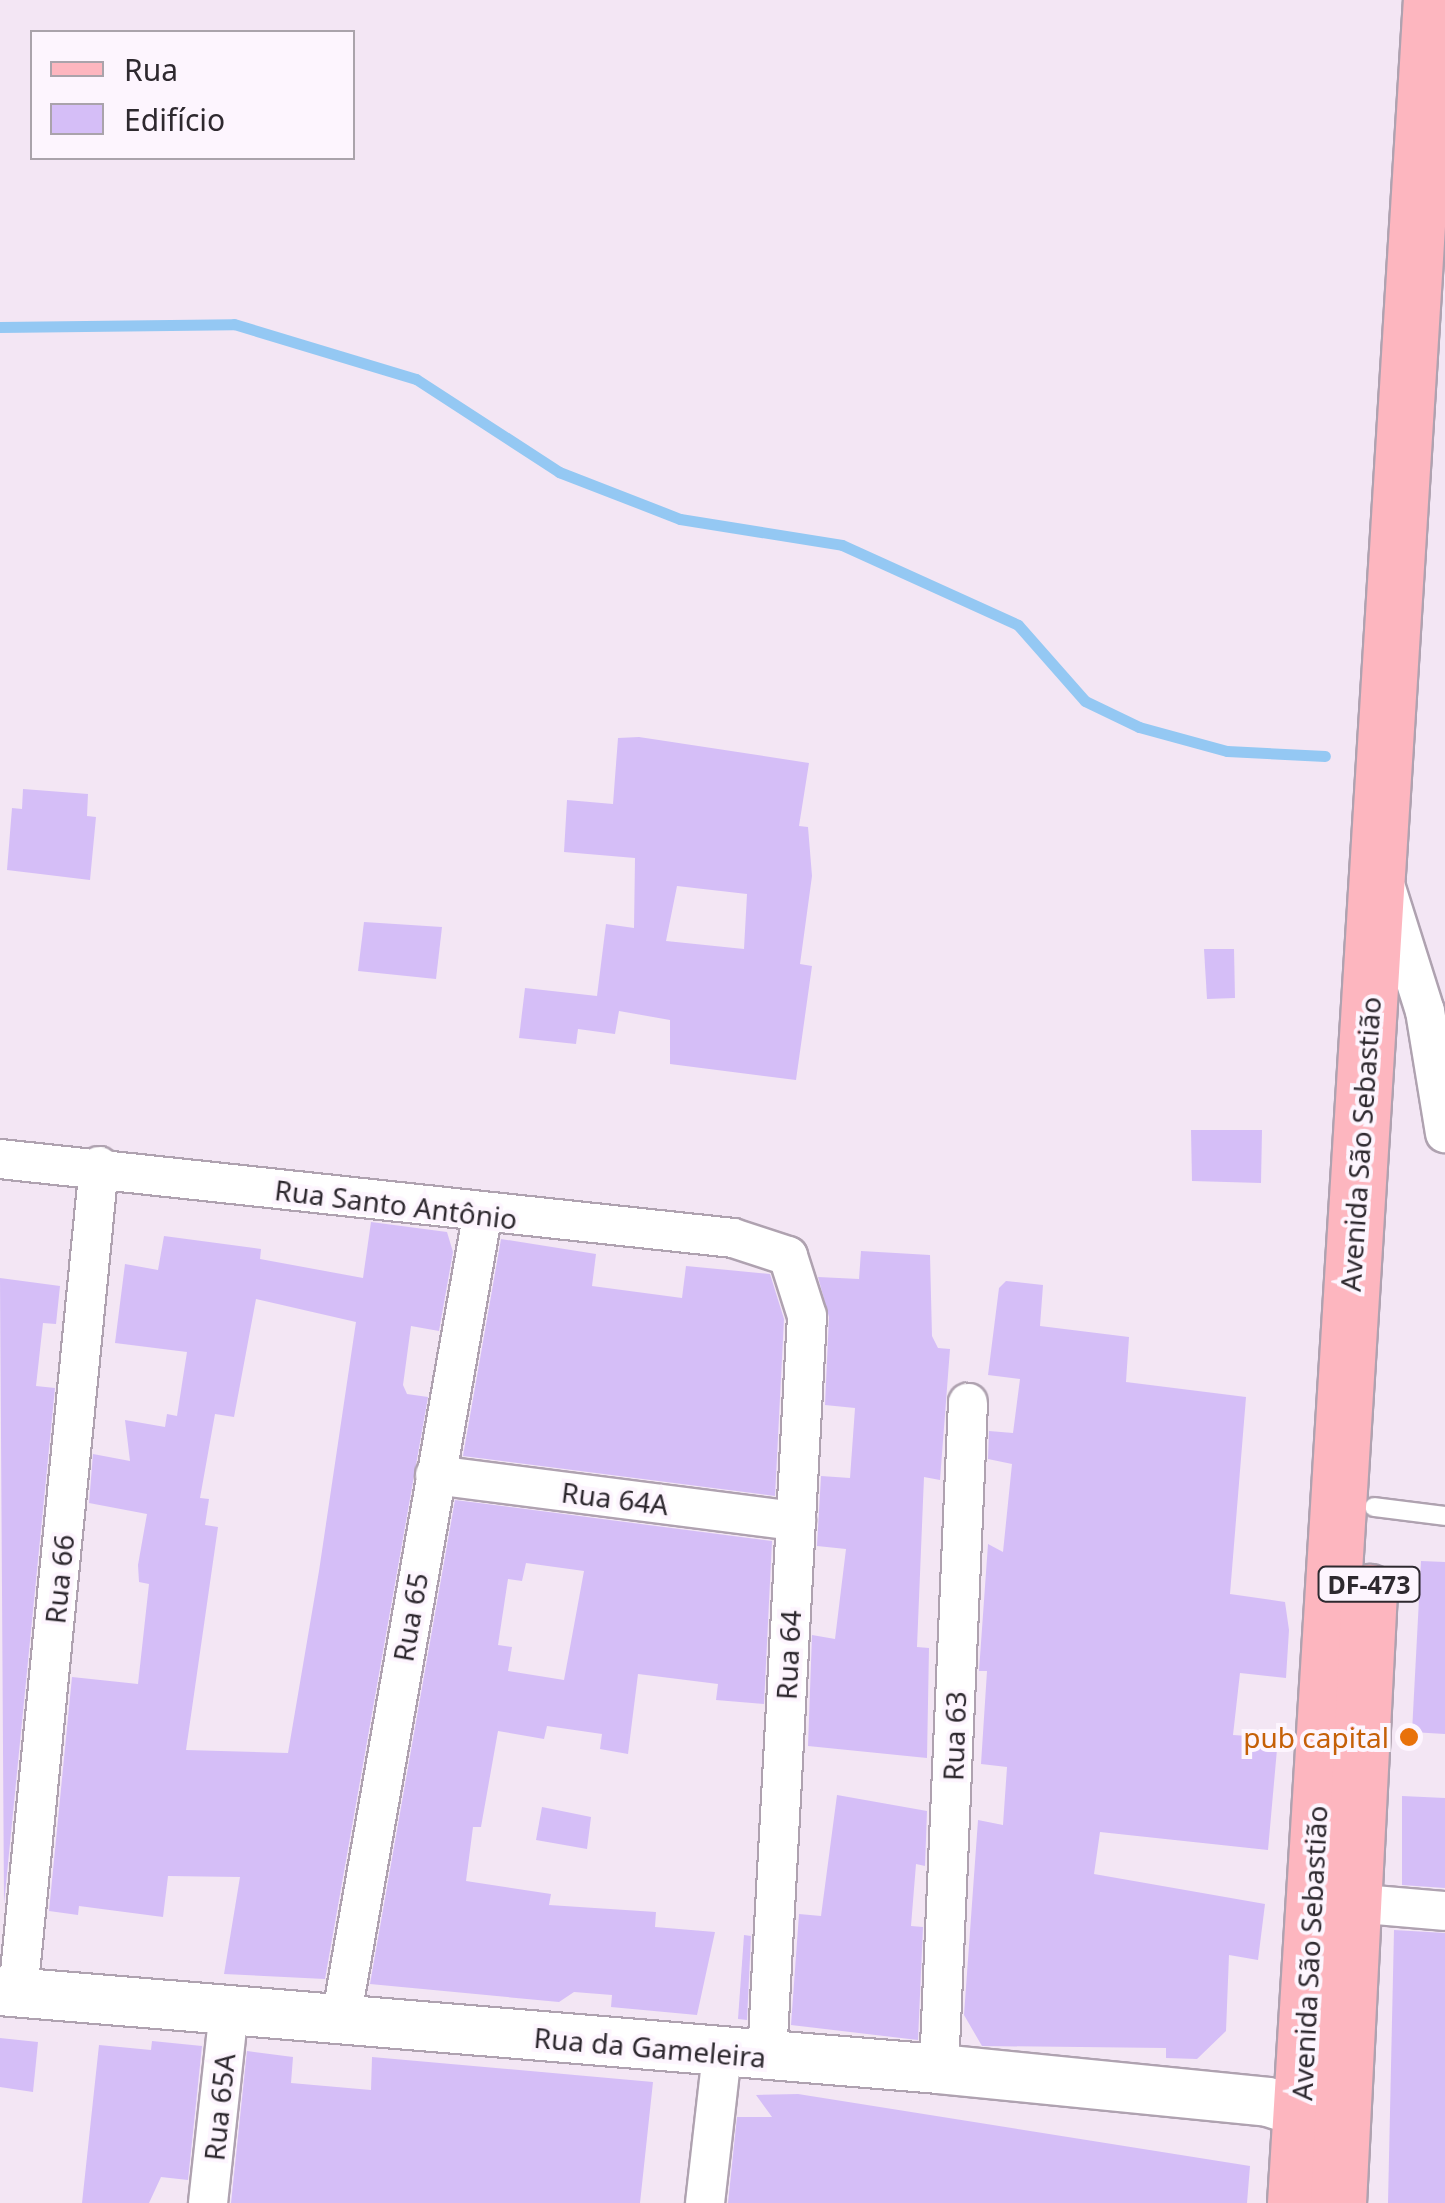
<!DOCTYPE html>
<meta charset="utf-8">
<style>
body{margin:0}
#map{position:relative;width:1445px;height:2203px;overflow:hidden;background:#f3e6f4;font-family:"Noto Sans",sans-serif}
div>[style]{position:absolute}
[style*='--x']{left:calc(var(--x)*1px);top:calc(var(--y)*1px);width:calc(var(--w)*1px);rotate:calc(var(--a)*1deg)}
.stream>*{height:11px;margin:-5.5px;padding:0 5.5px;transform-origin:5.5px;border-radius:5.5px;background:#94c8f3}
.building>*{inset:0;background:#d5bef7}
.roads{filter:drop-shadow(2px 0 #afa2b0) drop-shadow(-2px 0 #afa2b0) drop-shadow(0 2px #afa2b0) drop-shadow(0 -2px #afa2b0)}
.service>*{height:18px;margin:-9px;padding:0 9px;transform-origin:9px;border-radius:9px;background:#fff}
.minor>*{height:38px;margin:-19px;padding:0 19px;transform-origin:19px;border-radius:19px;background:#fff}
.tertiary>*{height:48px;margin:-24px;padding:0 24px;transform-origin:24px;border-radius:24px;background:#fff}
.primary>*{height:55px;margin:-27.5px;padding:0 27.5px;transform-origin:27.5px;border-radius:27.5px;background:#fdb6bf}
.dots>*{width:28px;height:28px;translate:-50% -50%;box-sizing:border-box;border:5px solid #fdf5fe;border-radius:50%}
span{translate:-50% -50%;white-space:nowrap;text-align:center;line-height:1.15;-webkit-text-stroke:8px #fdf5fe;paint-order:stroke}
.shield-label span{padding:2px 8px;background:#fdf5fe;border:2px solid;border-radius:8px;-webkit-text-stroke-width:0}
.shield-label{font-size:25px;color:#2e292f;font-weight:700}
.street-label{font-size:28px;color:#2e292f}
.food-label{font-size:28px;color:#c56008}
.right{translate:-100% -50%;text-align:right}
.legend{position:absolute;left:30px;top:30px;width:325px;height:130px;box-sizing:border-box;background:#fdf5fe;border:2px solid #aaa3ab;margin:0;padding:12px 18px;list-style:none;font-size:30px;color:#2e292f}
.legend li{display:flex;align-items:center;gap:20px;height:50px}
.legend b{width:50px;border:2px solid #aaa3ab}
</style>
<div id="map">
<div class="stream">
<div style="--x:0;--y:327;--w:234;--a:-0.7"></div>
<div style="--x:234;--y:324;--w:190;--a:16.8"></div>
<div style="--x:416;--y:379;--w:171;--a:33"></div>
<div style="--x:559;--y:472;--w:130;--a:21.2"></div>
<div style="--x:680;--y:519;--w:164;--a:9.1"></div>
<div style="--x:842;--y:545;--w:193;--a:24.4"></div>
<div style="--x:1018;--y:625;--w:101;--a:48.6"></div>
<div style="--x:1085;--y:701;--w:60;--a:25.7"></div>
<div style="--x:1139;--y:727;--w:91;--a:15.3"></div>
<div style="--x:1227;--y:751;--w:98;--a:2.9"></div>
</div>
<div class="building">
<div style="clip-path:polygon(evenodd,639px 737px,809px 763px,799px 826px,808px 827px,812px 876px,800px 964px,812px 966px,796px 1080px,670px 1064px,670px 1020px,619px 1011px,615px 1034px,578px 1029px,576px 1044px,519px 1038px,525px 988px,597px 996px,606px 924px,634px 928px,635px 858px,564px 852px,567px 800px,613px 804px,618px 738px,639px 737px,677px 886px,747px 894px,744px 949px,666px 941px,677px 886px)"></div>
<div style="clip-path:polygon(23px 789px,88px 794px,87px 816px,96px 817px,90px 880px,7px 870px,12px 808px,22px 809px)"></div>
<div style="clip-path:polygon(364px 922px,442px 927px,436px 979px,358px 971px)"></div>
<div style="clip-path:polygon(1204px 949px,1234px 949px,1235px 998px,1207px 999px)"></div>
<div style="clip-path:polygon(1191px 1130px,1262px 1130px,1261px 1183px,1192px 1181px)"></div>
<div style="clip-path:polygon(evenodd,371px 1222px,447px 1232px,453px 1252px,439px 1331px,411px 1326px,403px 1385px,407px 1394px,428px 1397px,325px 1979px,224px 1974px,240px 1877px,168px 1876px,163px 1917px,79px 1906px,78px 1915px,49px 1911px,72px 1677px,138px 1684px,149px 1584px,139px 1582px,138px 1565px,147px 1514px,89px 1503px,93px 1454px,130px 1461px,125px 1420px,165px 1427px,167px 1414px,177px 1416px,187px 1352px,115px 1343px,125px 1264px,158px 1270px,164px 1236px,261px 1249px,260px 1259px,363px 1278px,371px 1222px,256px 1299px,356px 1322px,319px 1571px,288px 1753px,186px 1750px,218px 1527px,205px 1525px,209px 1499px,200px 1498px,215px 1414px,234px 1417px,256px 1299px)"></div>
<div style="clip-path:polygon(501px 1239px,596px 1254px,592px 1286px,682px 1298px,686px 1266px,770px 1274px,784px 1319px,775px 1496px,463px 1456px)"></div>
<div style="clip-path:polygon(861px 1251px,930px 1255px,932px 1336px,938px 1348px,950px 1349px,940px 1480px,924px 1477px,917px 1647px,929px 1648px,927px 1758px,808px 1746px,812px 1635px,835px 1639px,846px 1549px,817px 1546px,821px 1476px,850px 1478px,855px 1408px,825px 1405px,829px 1317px,818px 1277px,859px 1279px)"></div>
<div style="clip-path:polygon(0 1278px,60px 1286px,56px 1324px,43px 1323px,36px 1386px,55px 1388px,4px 1904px)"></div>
<div style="clip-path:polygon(1006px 1281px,1043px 1285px,1040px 1326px,1129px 1337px,1126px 1382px,1246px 1397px,1230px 1594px,1285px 1602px,1289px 1630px,1286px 1678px,1240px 1673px,1233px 1735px,1278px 1738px,1268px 1850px,1100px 1832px,1094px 1874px,1265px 1904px,1258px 1960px,1229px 1955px,1226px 2031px,1197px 2059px,1166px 2058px,1166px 2048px,982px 2046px,964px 2015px,978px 1820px,1003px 1825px,1007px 1767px,981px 1764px,987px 1671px,979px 1671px,988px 1544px,1003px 1552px,1012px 1464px,988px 1459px,989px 1431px,1013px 1433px,1020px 1379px,988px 1375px,999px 1288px)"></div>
<div style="clip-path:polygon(evenodd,455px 1500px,772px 1541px,764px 1704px,716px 1700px,718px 1684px,638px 1674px,628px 1754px,600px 1749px,602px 1734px,547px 1726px,544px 1739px,498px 1731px,481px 1827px,473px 1827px,466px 1881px,551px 1894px,549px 1905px,656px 1912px,655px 1927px,715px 1932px,697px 2015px,611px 2007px,612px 1995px,574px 1992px,559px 2002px,370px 1984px,455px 1500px,526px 1563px,584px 1571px,564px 1680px,508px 1671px,512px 1647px,498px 1645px,508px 1579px,522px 1581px,526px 1563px)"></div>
<div style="clip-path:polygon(1421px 1561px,1445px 1562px,1445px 1734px,1412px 1732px)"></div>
<div style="clip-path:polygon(837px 1795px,927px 1811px,925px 1866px,916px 1864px,911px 1926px,923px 1927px,918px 2040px,791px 2025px,799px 1914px,821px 1916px)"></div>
<div style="clip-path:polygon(1402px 1796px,1445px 1798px,1445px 1888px,1402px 1885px)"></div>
<div style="clip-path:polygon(542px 1807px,591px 1817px,587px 1849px,536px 1840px)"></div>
<div style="clip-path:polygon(1394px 1930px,1445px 1933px,1445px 2203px,1388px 2203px)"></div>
<div style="clip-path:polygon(744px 1935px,751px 1936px,747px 2020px,738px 2019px)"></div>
<div style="clip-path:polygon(0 2038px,38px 2042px,33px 2092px,0 2087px)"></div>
<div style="clip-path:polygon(152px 2041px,202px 2046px,188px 2180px,161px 2177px,149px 2203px,82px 2203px,99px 2045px,151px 2050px)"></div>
<div style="clip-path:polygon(247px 2051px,293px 2057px,291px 2083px,371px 2090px,372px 2057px,653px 2082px,640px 2203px,231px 2203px)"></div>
<div style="clip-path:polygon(798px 2094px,1250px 2166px,1247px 2203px,728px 2203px,737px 2117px,772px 2117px,756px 2095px)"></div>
</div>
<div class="roads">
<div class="service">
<div style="--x:1374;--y:1507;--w:72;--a:7.2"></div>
</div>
<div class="minor">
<div style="--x:1382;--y:875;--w:143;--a:72.5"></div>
<div style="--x:1425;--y:1011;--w:124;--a:80.7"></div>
<div style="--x:0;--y:1159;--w:737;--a:6.15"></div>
<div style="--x:733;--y:1238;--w:58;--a:18.1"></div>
<div style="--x:788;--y:1256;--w:63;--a:72.4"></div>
<div style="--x:807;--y:1316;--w:743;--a:93.09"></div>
<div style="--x:435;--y:1475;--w:364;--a:7.3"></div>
<div style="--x:1352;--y:1903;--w:93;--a:4.9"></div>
<div style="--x:18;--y:1993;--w:831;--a:-84.41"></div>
<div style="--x:341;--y:2019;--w:814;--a:-80.03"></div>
<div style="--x:939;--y:2069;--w:667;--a:-87.51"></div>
<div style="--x:208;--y:2203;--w:193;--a:-83.8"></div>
<div style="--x:705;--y:2203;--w:150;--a:-83.5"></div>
</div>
<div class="tertiary">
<div style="--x:0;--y:1991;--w:942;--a:4.75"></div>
<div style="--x:939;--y:2069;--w:331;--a:5.7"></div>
<div style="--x:1268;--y:2102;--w:68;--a:17.9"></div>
</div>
<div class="primary">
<div style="--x:1295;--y:2203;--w:2207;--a:-86.47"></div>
<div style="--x:1338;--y:2203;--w:612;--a:-87.1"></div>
</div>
</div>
<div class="dots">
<div style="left:1409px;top:1737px;background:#e8710a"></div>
</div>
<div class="shield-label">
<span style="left:1369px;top:1584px">DF-473</span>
</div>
<div class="street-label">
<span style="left:1360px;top:1144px;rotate:-86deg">Avenida São Sebastião</span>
<span style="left:396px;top:1204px;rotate:7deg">Rua Santo Antônio</span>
<span style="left:615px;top:1498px;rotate:7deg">Rua 64A</span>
<span style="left:59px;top:1579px;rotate:-84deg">Rua 66</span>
<span style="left:410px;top:1617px;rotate:-80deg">Rua 65</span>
<span style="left:788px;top:1655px;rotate:-87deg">Rua 64</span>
<span style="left:954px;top:1736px;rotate:-88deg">Rua 63</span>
<span style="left:1309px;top:1953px;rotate:-87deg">Avenida São Sebastião</span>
<span style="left:650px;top:2047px;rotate:5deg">Rua da Gameleira</span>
<span style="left:219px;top:2107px;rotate:-84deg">Rua 65A</span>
</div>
<div class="food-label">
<span class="right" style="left:1389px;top:1737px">pub capital</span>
</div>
<ul class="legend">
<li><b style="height:12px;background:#fdb6bf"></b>Rua</li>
<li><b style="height:28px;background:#d5bef7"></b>Edifício</li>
</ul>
</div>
